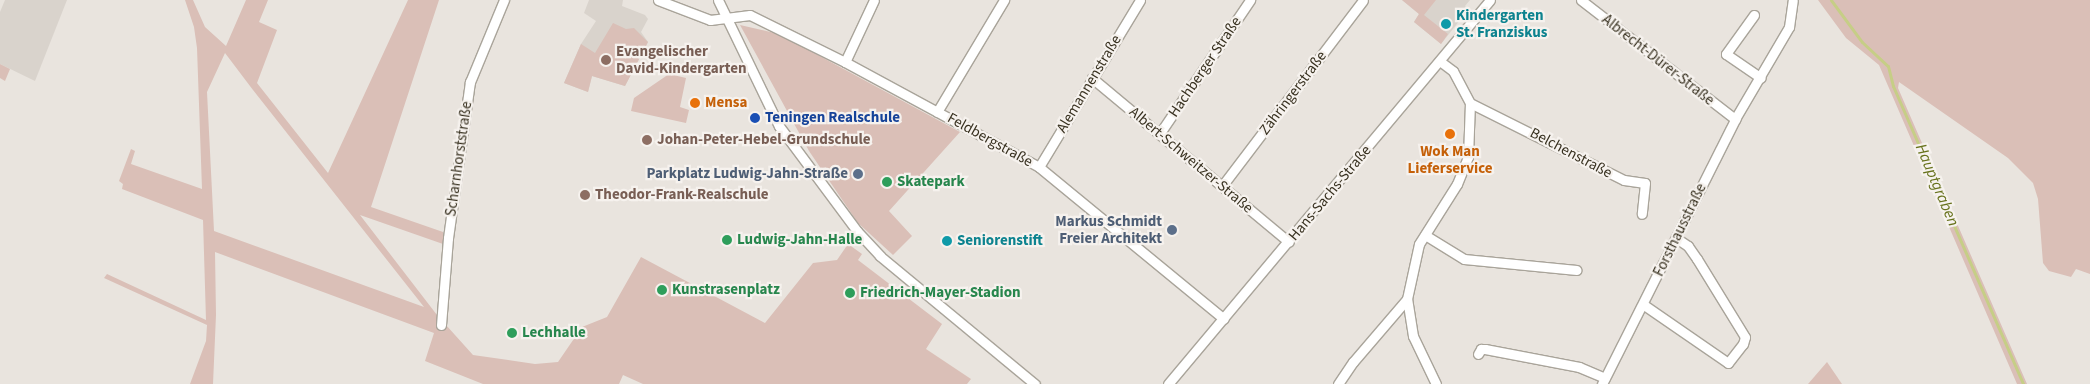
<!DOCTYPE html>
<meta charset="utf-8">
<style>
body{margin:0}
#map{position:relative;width:2090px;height:384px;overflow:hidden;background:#e9e4de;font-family:"Source Sans 3",sans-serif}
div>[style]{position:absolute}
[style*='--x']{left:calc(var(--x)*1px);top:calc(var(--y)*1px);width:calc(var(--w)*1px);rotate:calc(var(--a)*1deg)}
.built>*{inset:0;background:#d9d3cc}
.green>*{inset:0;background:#dabfb7}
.stream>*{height:3px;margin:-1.5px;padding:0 1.5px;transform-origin:1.5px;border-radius:1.5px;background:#c6ce86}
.roads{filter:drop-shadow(1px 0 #a9a49a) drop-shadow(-1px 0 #a9a49a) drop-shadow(0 1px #a9a49a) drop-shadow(0 -1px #a9a49a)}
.minor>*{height:9px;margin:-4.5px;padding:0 4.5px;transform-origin:4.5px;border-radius:4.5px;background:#fff}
.dots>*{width:14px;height:14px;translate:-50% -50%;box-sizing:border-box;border:2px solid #f6f2ee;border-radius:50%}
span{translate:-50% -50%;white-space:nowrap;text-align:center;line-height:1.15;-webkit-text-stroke:4.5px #f6f2ee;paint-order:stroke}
.culture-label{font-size:15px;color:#0d838f;font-weight:700}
.left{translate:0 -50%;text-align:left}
.education-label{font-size:15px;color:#785e54;font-weight:700}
.street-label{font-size:15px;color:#383120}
.food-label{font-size:15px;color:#c56008;font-weight:700}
.transit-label{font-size:15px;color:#164399;font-weight:700}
.service-label{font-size:15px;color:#4e5e75;font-weight:700}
.right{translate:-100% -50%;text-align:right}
.leisure-label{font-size:15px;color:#27864d;font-weight:700}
.water-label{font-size:16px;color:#67721c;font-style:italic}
</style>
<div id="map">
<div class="built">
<div style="clip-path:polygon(5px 0,67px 0,35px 81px,0 64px,0 12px)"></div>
<div style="clip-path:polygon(589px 0,623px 0,622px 6px,645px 15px,648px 19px,641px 32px,648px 42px,625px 86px,592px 76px,588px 92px,564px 83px,581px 44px,596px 21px,584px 13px)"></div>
<div style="clip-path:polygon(1402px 0,1470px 0,1465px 6px,1468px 10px,1441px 44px,1414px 22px,1419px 14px)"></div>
</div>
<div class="green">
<div style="clip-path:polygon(evenodd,185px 0,193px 0,205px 27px,226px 46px,246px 0,268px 0,259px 22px,277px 30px,257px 83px,328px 173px,408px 0,439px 0,371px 207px,443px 232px,443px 244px,360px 215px,437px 315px,473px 355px,535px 364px,558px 362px,582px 327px,607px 317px,641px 257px,765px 323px,813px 263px,837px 260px,848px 244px,862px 254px,858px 260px,942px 324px,926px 349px,971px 379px,967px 384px,643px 384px,623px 375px,619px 384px,483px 384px,425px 361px,434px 333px,215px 252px,216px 315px,213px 384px,190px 384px,206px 341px,207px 325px,104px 278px,107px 274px,206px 320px,203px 220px,122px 189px,123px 184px,119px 181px,131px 149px,135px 151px,131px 164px,202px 189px,197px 48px,194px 27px,185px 0,225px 53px,253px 90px,424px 307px,214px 231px,207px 92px,225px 53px)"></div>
<div style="clip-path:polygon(1402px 0,1436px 0,1424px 15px,1448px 34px,1441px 44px,1414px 22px,1419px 14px)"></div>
<div style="clip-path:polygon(1818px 0,2090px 0,2090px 274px,2076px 269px,2071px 277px,2049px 271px,2043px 263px,2038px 199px,2033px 183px,2008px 158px,1899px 82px,1898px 88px,2027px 384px,2017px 384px,1879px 65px,1846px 38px)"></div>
<div style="clip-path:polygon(613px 23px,626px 29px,634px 28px,648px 42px,625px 86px,592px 76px,588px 92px,564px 83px,581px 44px,595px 53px)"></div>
<div style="clip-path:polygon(740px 25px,779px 34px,960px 132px,889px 211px,912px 236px,893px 255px,858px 223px,809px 151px)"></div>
<div style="clip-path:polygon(0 64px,10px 69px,5px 81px,0 78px)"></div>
<div style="clip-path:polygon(669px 74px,686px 78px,680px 107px,689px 110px,686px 123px,631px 111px,634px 98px)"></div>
<div style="clip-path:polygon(1827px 362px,1842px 384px,1808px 384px)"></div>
</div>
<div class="stream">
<div style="--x:1831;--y:0;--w:52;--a:53.6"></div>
<div style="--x:1862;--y:42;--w:35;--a:43"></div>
<div style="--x:1888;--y:66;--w:21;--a:76"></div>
<div style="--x:1893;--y:86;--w:325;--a:66.4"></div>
</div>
<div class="roads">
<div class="minor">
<div style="--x:658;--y:0;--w:56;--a:21"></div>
<div style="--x:710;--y:20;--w:40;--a:-7.1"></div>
<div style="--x:750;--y:15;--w:106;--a:26.3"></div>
<div style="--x:845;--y:62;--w:221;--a:28.4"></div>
<div style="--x:1039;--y:167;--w:239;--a:39.4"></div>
<div style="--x:718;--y:0;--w:140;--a:64.2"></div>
<div style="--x:779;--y:126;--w:131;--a:53.4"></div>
<div style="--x:857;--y:231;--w:34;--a:47"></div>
<div style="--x:880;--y:256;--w:201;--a:39.6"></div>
<div style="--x:1581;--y:0;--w:195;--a:37.7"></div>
<div style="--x:1754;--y:15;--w:48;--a:125.7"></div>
<div style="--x:1726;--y:54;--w:42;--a:34.4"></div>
<div style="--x:845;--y:62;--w:68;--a:-64.9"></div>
<div style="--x:1092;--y:78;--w:256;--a:39.8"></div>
<div style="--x:1470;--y:103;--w:172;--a:26.6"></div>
<div style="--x:1624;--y:180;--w:21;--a:8"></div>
<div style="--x:1645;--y:183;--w:31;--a:96"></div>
<div style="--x:937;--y:112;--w:131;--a:-59.1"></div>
<div style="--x:1160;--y:133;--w:161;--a:-55.9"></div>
<div style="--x:1039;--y:167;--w:195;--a:-58.8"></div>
<div style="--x:1222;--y:186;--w:233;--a:-52.8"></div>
<div style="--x:1425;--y:235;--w:46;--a:31.6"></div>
<div style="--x:1464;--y:259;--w:113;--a:5.6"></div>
<div style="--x:1644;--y:305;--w:102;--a:34.6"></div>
<div style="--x:1728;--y:363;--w:24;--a:-52"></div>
<div style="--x:1743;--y:344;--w:7;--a:-74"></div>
<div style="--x:1745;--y:337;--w:92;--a:-121.6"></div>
<div style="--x:1697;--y:259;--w:16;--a:-125"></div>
<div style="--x:1688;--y:246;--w:14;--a:-146"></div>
<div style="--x:441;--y:325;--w:87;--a:-85.4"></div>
<div style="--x:448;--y:238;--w:158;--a:-82"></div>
<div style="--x:470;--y:82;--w:89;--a:-67.5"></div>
<div style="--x:1478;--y:354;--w:6;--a:-59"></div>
<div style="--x:1481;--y:349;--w:4;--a:0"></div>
<div style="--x:1485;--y:349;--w:96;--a:10.8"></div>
<div style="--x:1579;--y:367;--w:28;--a:23"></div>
<div style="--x:1168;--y:384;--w:501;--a:-50.02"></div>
<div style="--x:1338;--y:384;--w:27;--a:-56"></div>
<div style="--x:1353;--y:362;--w:83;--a:-49.4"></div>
<div style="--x:1436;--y:384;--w:53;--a:-115.6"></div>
<div style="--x:1413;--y:336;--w:37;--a:-99"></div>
<div style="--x:1407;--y:299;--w:56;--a:-77.7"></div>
<div style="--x:1419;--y:244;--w:71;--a:-57.7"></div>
<div style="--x:1457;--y:184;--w:29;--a:-68"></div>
<div style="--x:1468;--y:157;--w:54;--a:-87.9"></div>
<div style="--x:1470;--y:103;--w:36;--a:-118"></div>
<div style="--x:1453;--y:71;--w:15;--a:-143"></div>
<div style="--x:1602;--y:384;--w:297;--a:-63.3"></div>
<div style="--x:1735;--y:119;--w:107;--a:-59.6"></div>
<div style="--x:1789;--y:27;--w:27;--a:-82"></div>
</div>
</div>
<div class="dots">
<div style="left:1446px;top:24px;background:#0f9aa8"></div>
<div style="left:606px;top:60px;background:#8d6e63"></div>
<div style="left:695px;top:103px;background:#e8710a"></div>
<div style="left:755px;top:118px;background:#1a4fb4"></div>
<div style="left:1450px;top:134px;background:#e8710a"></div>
<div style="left:647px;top:140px;background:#8d6e63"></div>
<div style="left:858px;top:174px;background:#5c6f8a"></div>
<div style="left:887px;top:182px;background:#2e9e5b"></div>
<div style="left:585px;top:195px;background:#8d6e63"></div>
<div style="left:1172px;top:230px;background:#5c6f8a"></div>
<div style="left:727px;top:240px;background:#2e9e5b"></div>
<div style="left:947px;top:241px;background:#0f9aa8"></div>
<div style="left:662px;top:290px;background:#2e9e5b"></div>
<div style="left:850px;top:293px;background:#2e9e5b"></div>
<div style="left:512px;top:333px;background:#2e9e5b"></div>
</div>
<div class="culture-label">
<span class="left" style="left:1456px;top:24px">Kindergarten<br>St. Franziskus</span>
<span class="left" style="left:957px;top:241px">Seniorenstift</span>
</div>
<div class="education-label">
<span class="left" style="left:616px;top:60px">Evangelischer<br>David-Kindergarten</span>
<span class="left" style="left:657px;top:140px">Johan-Peter-Hebel-Grundschule</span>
<span class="left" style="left:595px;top:195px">Theodor-Frank-Realschule</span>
</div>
<div class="street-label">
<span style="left:1658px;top:60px;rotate:38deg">Albrecht-Dürer-Straße</span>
<span style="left:1205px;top:67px;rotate:-56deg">Hachberger Straße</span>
<span style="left:1089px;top:84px;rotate:-59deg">Alemannenstraße</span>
<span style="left:1293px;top:93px;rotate:-53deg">Zähringerstraße</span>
<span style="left:990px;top:140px;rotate:29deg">Feldbergstraße</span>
<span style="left:1571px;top:153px;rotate:28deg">Belchenstraße</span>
<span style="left:459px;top:159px;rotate:-82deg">Scharnhorststraße</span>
<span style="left:1191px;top:160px;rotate:40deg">Albert-Schweitzer-Straße</span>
<span style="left:1330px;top:193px;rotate:-50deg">Hans-Sachs-Straße</span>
<span style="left:1680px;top:230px;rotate:-64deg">Forsthausstraße</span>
</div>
<div class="food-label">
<span class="left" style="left:705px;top:103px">Mensa</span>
<span style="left:1450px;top:160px">Wok Man<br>Lieferservice</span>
</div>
<div class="transit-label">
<span class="left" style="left:765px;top:118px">Teningen Realschule</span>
</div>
<div class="service-label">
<span class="right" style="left:848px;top:174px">Parkplatz Ludwig-Jahn-Straße</span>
<span class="right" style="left:1162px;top:230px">Markus Schmidt<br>Freier Architekt</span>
</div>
<div class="leisure-label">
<span class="left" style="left:897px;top:182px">Skatepark</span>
<span class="left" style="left:737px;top:240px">Ludwig-Jahn-Halle</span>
<span class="left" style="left:672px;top:290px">Kunstrasenplatz</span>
<span class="left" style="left:860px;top:293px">Friedrich-Mayer-Stadion</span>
<span class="left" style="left:522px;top:333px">Lechhalle</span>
</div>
<div class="water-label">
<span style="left:1937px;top:185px;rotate:67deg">Hauptgraben</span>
</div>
</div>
